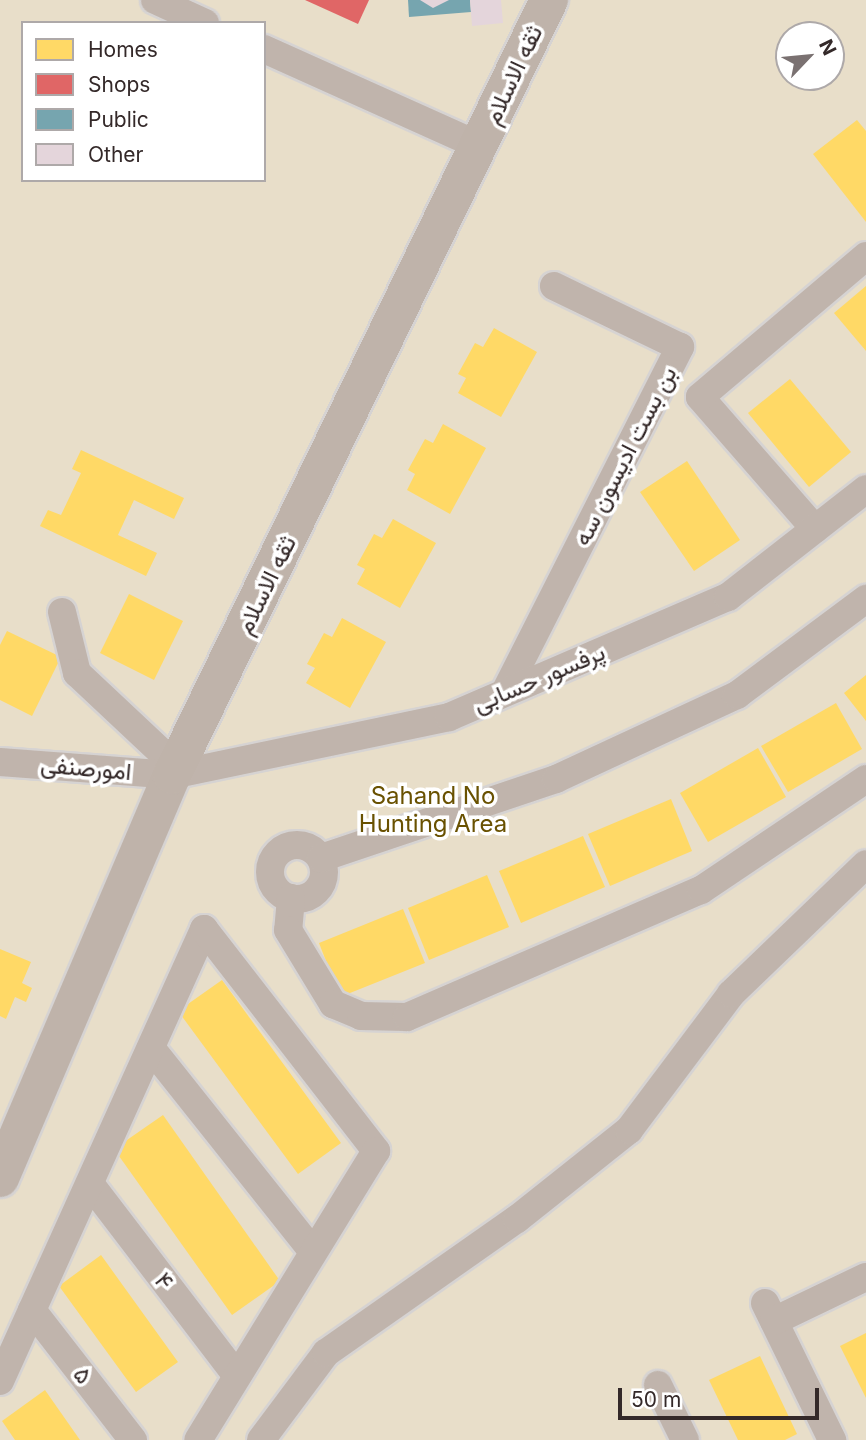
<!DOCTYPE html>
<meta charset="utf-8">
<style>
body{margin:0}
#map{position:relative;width:866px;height:1440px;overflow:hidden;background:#fbf7f6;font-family:Inter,Vazirmatn,sans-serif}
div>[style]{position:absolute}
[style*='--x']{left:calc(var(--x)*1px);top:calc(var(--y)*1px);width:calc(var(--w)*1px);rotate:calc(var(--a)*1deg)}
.green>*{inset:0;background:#e8dec9}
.homes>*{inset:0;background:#ffd966}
.shops>*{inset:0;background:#e06666}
.public>*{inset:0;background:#76a5af}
.building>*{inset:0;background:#e4d5db}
.roads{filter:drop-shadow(2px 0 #d6d3d2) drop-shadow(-2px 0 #d6d3d2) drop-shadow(0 2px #d6d3d2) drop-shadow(0 -2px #d6d3d2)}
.street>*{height:28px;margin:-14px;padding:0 14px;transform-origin:14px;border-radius:14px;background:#c0b4ac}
.street>.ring{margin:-14px;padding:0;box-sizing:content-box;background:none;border:28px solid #c0b4ac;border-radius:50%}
.secondary>*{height:38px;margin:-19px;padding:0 19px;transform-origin:19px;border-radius:19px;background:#bfb3aa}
span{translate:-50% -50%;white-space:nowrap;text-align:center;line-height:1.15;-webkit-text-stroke:7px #fff;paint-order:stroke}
.street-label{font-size:24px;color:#342929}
.park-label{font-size:24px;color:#695101}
.legend{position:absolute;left:21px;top:21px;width:245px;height:161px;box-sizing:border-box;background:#fff;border:2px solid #aea9a9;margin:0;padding:9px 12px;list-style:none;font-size:21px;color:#342929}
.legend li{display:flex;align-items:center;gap:14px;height:35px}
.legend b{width:35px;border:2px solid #aea9a9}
.north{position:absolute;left:775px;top:21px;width:70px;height:70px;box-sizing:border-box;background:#fff;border:2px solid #aea9a9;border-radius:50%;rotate:64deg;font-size:19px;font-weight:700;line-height:28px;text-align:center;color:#342929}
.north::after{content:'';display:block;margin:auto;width:24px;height:32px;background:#7a7171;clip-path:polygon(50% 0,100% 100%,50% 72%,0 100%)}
.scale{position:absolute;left:618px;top:1388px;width:201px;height:32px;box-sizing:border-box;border:4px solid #342929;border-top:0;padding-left:9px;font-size:21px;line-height:24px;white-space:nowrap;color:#342929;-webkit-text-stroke:5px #fff;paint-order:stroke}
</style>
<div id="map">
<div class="green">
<div style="clip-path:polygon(evenodd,0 0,866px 0,866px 1440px,0 1440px,0 0,23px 23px,264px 23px,264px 180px,23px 180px,23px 23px,0 0,789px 35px,831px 35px,831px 77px,789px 77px,789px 35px)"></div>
</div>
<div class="homes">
<div style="clip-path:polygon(857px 120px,866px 131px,866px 222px,813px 154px)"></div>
<div style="clip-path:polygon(866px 286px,866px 351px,834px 313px)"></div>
<div style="clip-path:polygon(494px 328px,537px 352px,501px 417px,458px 393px,466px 378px,458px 374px,475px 343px,483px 347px)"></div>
<div style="clip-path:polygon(790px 379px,851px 452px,809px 487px,748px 413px)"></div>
<div style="clip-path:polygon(443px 424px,486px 448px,450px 514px,407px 490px,415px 474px,408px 470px,425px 439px,433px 443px)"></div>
<div style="clip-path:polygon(81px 450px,184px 498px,174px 519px,134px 500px,118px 535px,157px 553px,146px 576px,40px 526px,48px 510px,61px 515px,81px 473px,72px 469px)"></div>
<div style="clip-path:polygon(687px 461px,740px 540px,694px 571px,640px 492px)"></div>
<div style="clip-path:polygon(393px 519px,436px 543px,400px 608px,357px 584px,365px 569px,357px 565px,374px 534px,382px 538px)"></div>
<div style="clip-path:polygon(129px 594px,183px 621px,154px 680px,100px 653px)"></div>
<div style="clip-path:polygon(342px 618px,386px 642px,350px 708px,306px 683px,315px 668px,307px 664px,324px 633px,332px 637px)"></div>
<div style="clip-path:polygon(7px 631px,61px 657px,32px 716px,0 700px,0 645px)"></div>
<div style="clip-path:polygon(866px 675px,866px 721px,844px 693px)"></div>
<div style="clip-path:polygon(836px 703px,862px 749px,788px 792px,761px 746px)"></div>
<div style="clip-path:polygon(758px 748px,786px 797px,708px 842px,680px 793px)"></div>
<div style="clip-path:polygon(671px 799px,692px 851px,610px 886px,588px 834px)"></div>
<div style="clip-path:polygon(583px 836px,605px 887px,521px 923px,499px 871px)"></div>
<div style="clip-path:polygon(487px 875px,509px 927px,429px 960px,408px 908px)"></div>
<div style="clip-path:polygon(403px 909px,425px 963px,340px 997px,319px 943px)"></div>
<div style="clip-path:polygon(0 949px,31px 962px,22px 983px,32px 988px,26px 1002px,15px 997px,6px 1019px,0 1016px)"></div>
<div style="clip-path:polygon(222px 980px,341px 1143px,298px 1174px,178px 1011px)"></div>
<div style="clip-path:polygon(163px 1115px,280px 1281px,232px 1315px,114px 1149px)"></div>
<div style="clip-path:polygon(101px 1255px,178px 1362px,136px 1392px,59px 1286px)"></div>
<div style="clip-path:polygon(866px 1333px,866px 1398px,840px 1346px)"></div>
<div style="clip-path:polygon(760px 1356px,797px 1434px,785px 1440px,738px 1440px,709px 1380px)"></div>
<div style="clip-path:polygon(45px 1390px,80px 1440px,15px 1440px,2px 1421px)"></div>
</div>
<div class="shops">
<div style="clip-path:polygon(305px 0,369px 0,358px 24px)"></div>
</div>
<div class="public">
<div style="clip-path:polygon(408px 0,470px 0,471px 12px,409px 17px)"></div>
</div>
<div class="building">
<div style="clip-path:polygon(420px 0,449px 0,433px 8px)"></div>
<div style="clip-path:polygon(470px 0,501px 0,503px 23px,472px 26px)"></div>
</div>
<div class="roads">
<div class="street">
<div style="--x:155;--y:0;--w:55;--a:24.7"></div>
<div style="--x:264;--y:49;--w:237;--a:24.2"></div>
<div style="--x:815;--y:529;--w:175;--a:-131.1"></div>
<div style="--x:700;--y:397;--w:218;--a:-40.3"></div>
<div style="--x:62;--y:612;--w:63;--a:76.2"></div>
<div style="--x:77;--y:673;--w:137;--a:43.2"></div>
<div style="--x:506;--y:690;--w:385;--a:-63.1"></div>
<div style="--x:680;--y:347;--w:140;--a:-154.2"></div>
<div style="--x:0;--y:762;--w:172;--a:4.3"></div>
<div style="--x:172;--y:775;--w:283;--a:-11.8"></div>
<div style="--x:449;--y:717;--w:304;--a:-23.3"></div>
<div style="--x:728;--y:597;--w:175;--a:-38"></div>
<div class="ring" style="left:270px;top:845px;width:26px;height:26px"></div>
<div style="--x:321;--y:858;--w:248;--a:-18.6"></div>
<div style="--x:556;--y:779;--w:200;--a:-24.9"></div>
<div style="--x:737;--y:695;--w:161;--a:-36.7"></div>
<div style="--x:291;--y:898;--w:32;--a:95"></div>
<div style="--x:288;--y:930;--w:87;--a:58.7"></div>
<div style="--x:333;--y:1004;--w:30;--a:23"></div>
<div style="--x:361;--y:1016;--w:46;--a:1.2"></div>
<div style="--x:407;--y:1017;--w:320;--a:-23.4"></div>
<div style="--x:701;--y:890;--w:199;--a:-33.9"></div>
<div style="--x:151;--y:1048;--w:260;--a:51.5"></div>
<div style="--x:91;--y:1185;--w:240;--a:52.6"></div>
<div style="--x:765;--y:1303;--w:153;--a:63.9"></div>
<div style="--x:32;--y:1310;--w:165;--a:52.2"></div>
<div style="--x:774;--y:1321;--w:102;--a:-25.6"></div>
<div style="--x:0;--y:1381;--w:496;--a:-65.7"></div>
<div style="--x:204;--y:929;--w:281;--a:52.2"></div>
<div style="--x:376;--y:1151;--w:339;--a:121.6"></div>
<div style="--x:658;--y:1385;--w:61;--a:63.9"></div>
<div style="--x:261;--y:1440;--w:109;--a:-53.2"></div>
<div style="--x:326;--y:1353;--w:233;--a:-35.1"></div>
<div style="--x:517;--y:1219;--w:143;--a:-38.5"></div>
<div style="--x:629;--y:1130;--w:170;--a:-53.1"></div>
<div style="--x:731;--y:994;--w:187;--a:-43.9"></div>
</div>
<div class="secondary">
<div style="--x:0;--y:1178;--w:438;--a:-66.9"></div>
<div style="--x:172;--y:775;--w:862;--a:-64.06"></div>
</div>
</div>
<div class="street-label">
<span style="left:513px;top:75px;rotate:-65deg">ثقه الاسلام</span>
<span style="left:625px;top:456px;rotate:-63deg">بن بست ادیسون سه</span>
<span style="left:266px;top:585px;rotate:-64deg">ثقه الاسلام</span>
<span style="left:539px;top:678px;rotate:-23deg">پرفسور حسابی</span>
<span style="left:86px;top:768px;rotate:5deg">امورصنفی</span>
<span style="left:164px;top:1281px;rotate:53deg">۴</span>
<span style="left:83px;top:1375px;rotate:52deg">۵</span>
</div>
<div class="park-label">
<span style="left:433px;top:810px">Sahand No<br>Hunting Area</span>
</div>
<ul class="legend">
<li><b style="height:19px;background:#ffd966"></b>Homes</li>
<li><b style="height:19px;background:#e06666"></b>Shops</li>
<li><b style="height:19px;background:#76a5af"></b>Public</li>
<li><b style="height:19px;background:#e4d5db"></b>Other</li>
</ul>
<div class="north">N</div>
<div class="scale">50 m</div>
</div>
